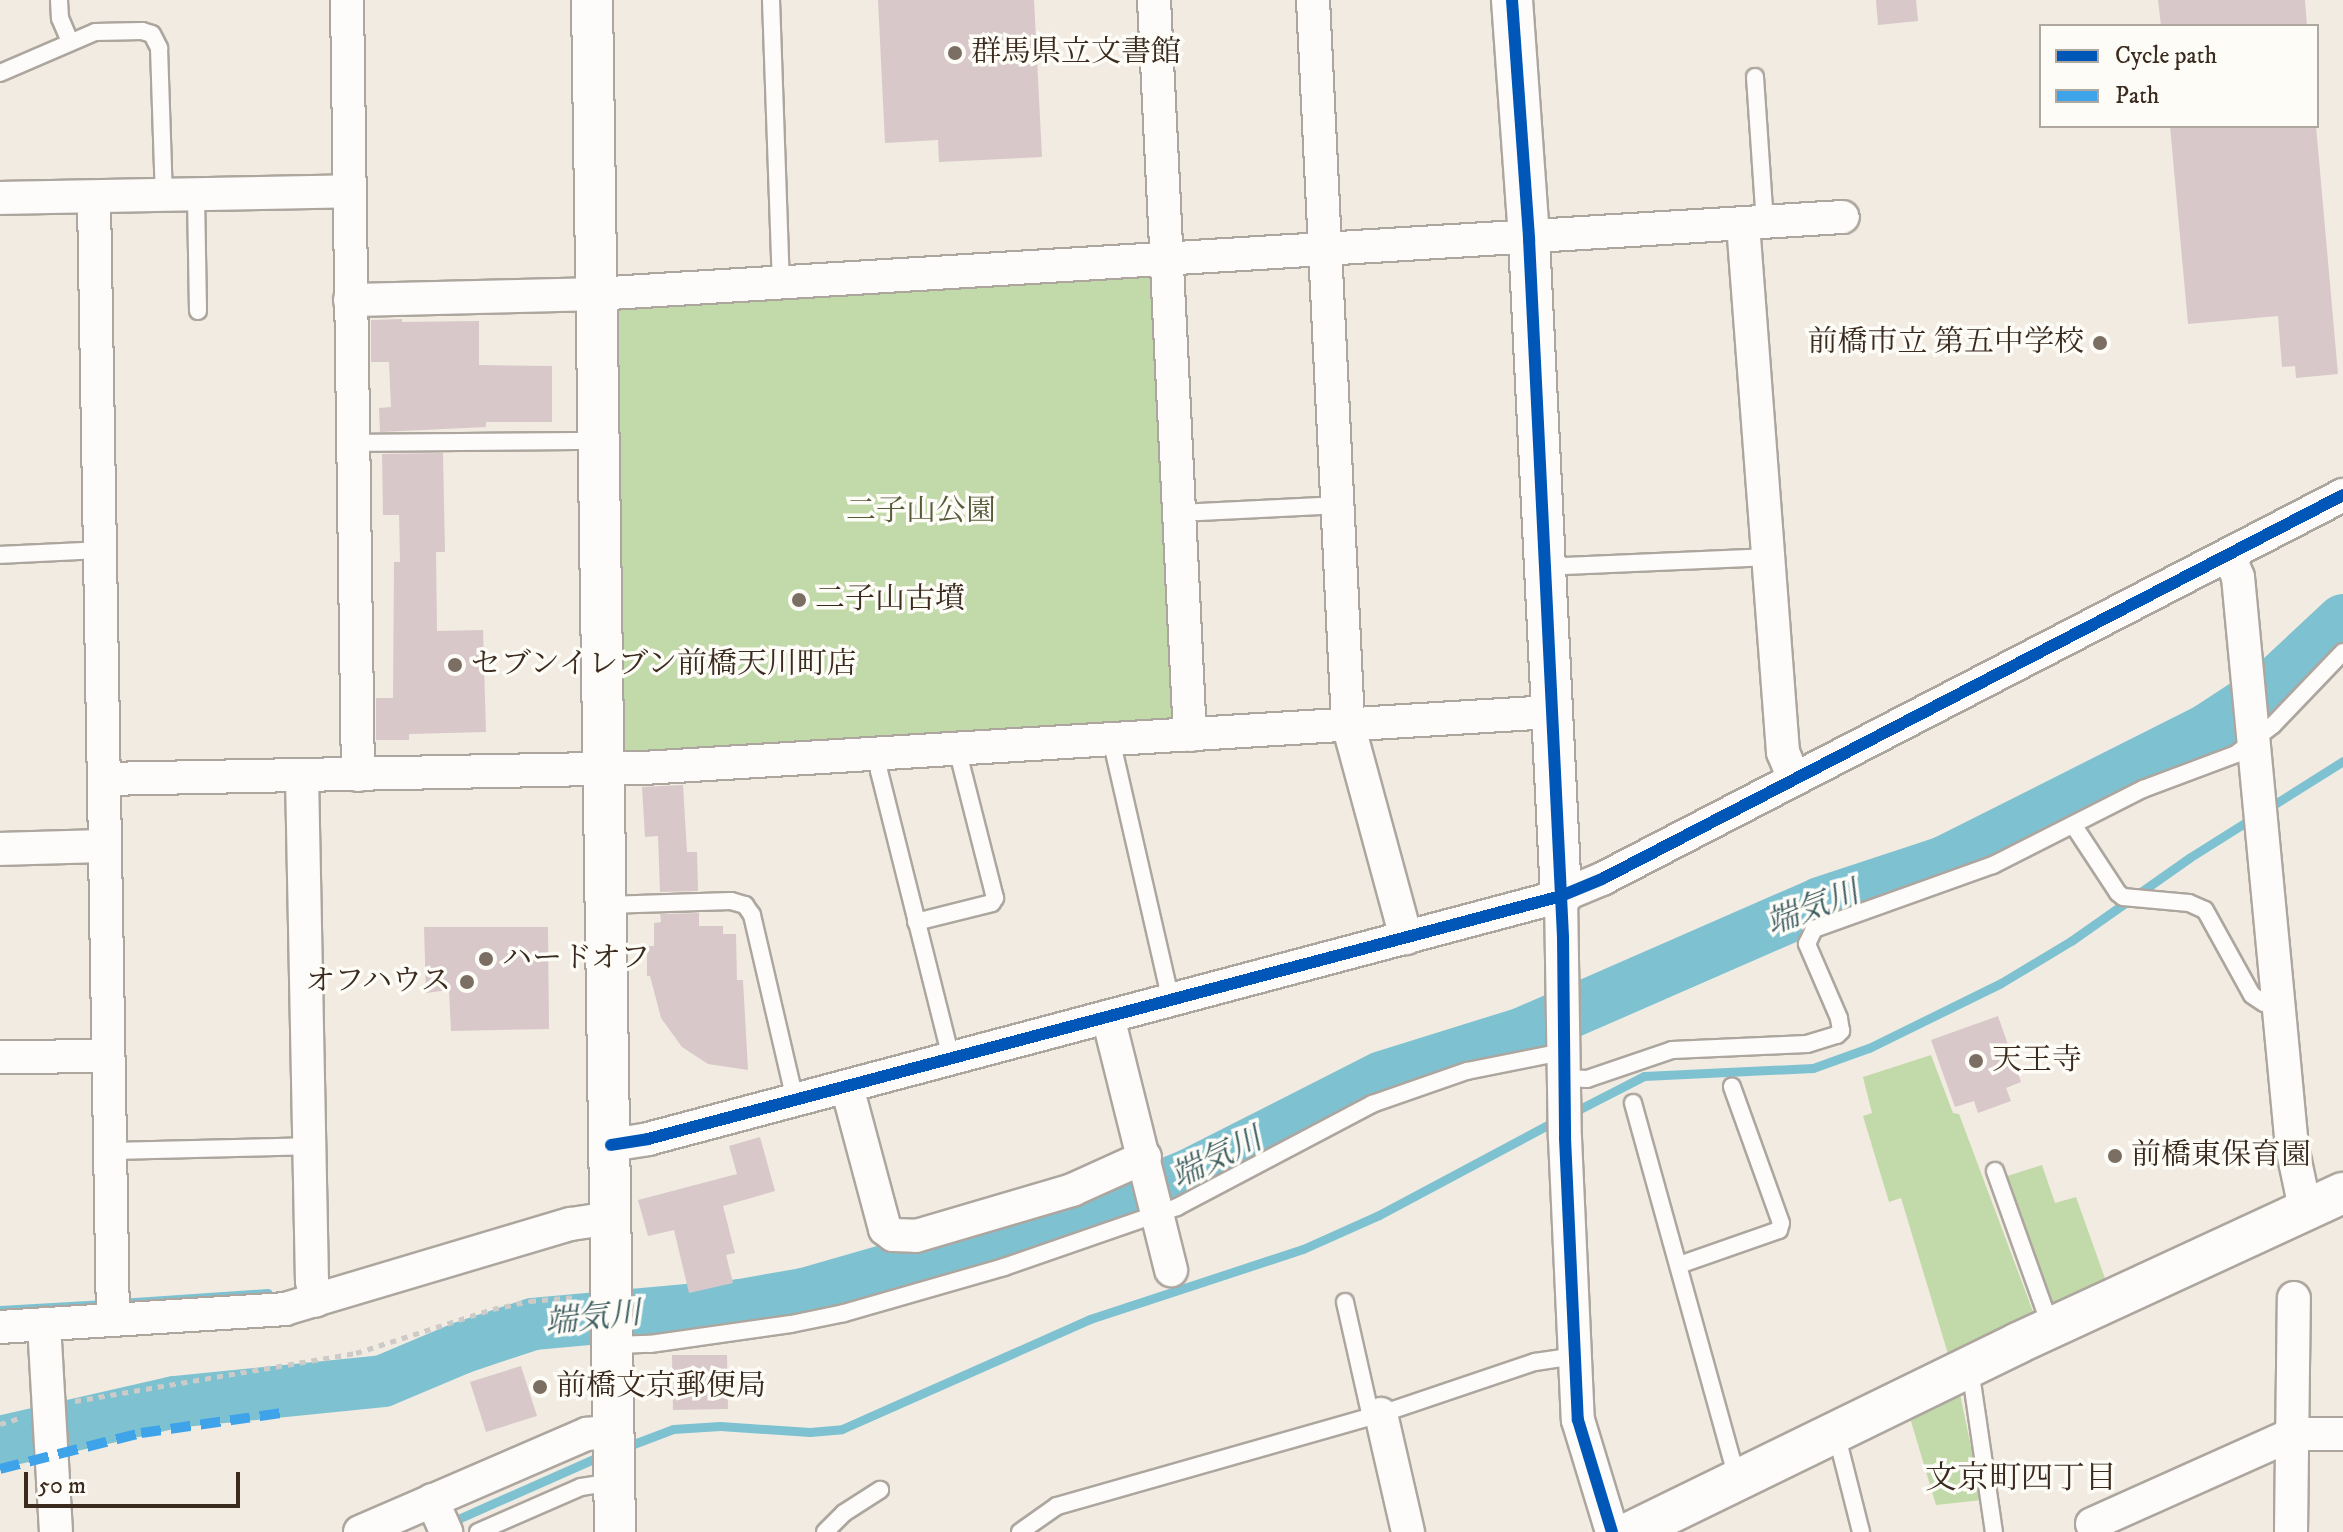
<!DOCTYPE html>
<meta charset="utf-8">
<style>
body{margin:0}
#map{position:relative;width:2343px;height:1532px;overflow:hidden;background:#f2ebe1;font-family:"IM FELL DW Pica","Noto Serif JP",serif}
div>[style]{position:absolute}
[style*='--x']{left:calc(var(--x)*1px);top:calc(var(--y)*1px);width:calc(var(--w)*1px);rotate:calc(var(--a)*1deg)}
.green>*{inset:0;background:#c2daa9}
.stream>*{height:9px;margin:-4.5px;padding:0 4.5px;transform-origin:4.5px;border-radius:4.5px;background:#7ec2d2}
.river>*{height:52px;margin:-26px;padding:0 26px;transform-origin:26px;border-radius:26px;background:#7ec2d2}
.building>*{inset:0;background:#d8c8ca}
.path>*{height:5px;margin-top:-2.5px;transform-origin:0;background:repeating-linear-gradient(90deg,#cdcbc8 0 6px,transparent 0 12px)}
.roads{filter:drop-shadow(2px 0 #ada69f) drop-shadow(-2px 0 #ada69f) drop-shadow(0 2px #ada69f) drop-shadow(0 -2px #ada69f)}
.service>*{height:16px;margin:-8px;padding:0 8px;transform-origin:8px;border-radius:8px;background:#fdfcfa}
.minor>*{height:32px;margin:-16px;padding:0 16px;transform-origin:16px;border-radius:16px;background:#fdfcfa}
.tertiary>*{height:40px;margin:-20px;padding:0 20px;transform-origin:20px;border-radius:20px;background:#fdfcfa}
.quiet>*{height:10px;margin-top:-5px;transform-origin:0;background:repeating-linear-gradient(90deg,#3fa3ea 0 20px,transparent 0 30px)}
.cycleway>*{height:12px;margin:-6px;padding:0 6px;transform-origin:6px;border-radius:6px;background:#0057b8}
.dots>*{width:22px;height:22px;translate:-50% -50%;box-sizing:border-box;border:4px solid #fdfcf7;border-radius:50%}
span{translate:-50% -50%;white-space:nowrap;text-align:center;line-height:1.15;-webkit-text-stroke:7px #fdfcf7;paint-order:stroke}
.poi-label{font-size:30px;color:#3b2a1e}
.left{translate:0 -50%;text-align:left}
.right{translate:-100% -50%;text-align:right}
.park-label{font-size:30px;color:#585b3a}
.water-label{font-size:32px;color:#426064;font-style:italic}
.neighbourhood-label{font-size:32px;color:#3b2a1e}
.legend{position:absolute;left:2039px;top:24px;width:280px;height:104px;box-sizing:border-box;background:#fdfcf7;border:2px solid #afa8a0;margin:0;padding:10px 14px;list-style:none;font-size:24px;color:#3b2a1e}
.legend li{display:flex;align-items:center;gap:16px;height:40px}
.legend b{width:40px;border:2px solid #afa8a0}
.scale{position:absolute;left:24px;top:1472px;width:216px;height:36px;box-sizing:border-box;border:4px solid #3b2a1e;border-top:0;padding-left:10px;font-size:24px;line-height:28px;white-space:nowrap;color:#3b2a1e;-webkit-text-stroke:6px #fdfcf7;paint-order:stroke}
</style>
<div id="map">
<div class="green">
<div style="clip-path:polygon(1166px 256px,1190px 735px,604px 770px,594px 294px)"></div>
<div style="clip-path:polygon(1931px 1055px,1953px 1113px,1959px 1114px,2035px 1317px,1948px 1354px,1901px 1198px,1889px 1202px,1863px 1116px,1872px 1113px,1863px 1077px)"></div>
<div style="clip-path:polygon(2042px 1165px,2055px 1203px,2076px 1197px,2107px 1284px,2049px 1310px,2004px 1177px)"></div>
<div style="clip-path:polygon(1960px 1394px,1982px 1500px,1936px 1505px,1910px 1418px)"></div>
</div>
<div class="stream">
<div style="--x:1572;--y:1113;--w:81;--a:-27.2"></div>
<div style="--x:1644;--y:1076;--w:169;--a:-2.7"></div>
<div style="--x:1813;--y:1068;--w:59;--a:-19.7"></div>
<div style="--x:1869;--y:1048;--w:147;--a:-26.2"></div>
<div style="--x:2001;--y:983;--w:82;--a:-31"></div>
<div style="--x:2071;--y:941;--w:144;--a:-35.1"></div>
<div style="--x:2189;--y:858;--w:182;--a:-32.2"></div>
<div style="--x:120;--y:1303;--w:148;--a:-3.9"></div>
<div style="--x:0;--y:1310;--w:105;--a:-3.3"></div>
<div style="--x:623;--y:1448;--w:53;--a:-20.8"></div>
<div style="--x:673;--y:1429;--w:47;--a:-3.7"></div>
<div style="--x:720;--y:1426;--w:90;--a:3.8"></div>
<div style="--x:810;--y:1432;--w:32;--a:-5"></div>
<div style="--x:842;--y:1429;--w:271;--a:-23.9"></div>
<div style="--x:1090;--y:1319;--w:224;--a:-18.2"></div>
<div style="--x:1303;--y:1249;--w:83;--a:-24.1"></div>
<div style="--x:1379;--y:1215;--w:204;--a:-28.1"></div>
<div style="--x:458;--y:1519;--w:161;--a:-23.9"></div>
</div>
<div class="river">
<div style="--x:0;--y:1442;--w:179;--a:-12.9"></div>
<div style="--x:174;--y:1402;--w:210;--a:-5.7"></div>
<div style="--x:383;--y:1381;--w:85;--a:-22.9"></div>
<div style="--x:461;--y:1348;--w:76;--a:-18.4"></div>
<div style="--x:533;--y:1324;--w:208;--a:-5.2"></div>
<div style="--x:740;--y:1305;--w:65;--a:-9.8"></div>
<div style="--x:804;--y:1294;--w:323;--a:-16"></div>
<div style="--x:1115;--y:1205;--w:80;--a:-22.1"></div>
<div style="--x:1189;--y:1175;--w:216;--a:-26.9"></div>
<div style="--x:1382;--y:1077;--w:148;--a:-17.3"></div>
<div style="--x:1523;--y:1033;--w:324;--a:-23.6"></div>
<div style="--x:1820;--y:903;--w:131;--a:-18.3"></div>
<div style="--x:1944;--y:862;--w:296;--a:-26.7"></div>
<div style="--x:2208;--y:729;--w:73;--a:-33.3"></div>
<div style="--x:2269;--y:689;--w:101;--a:-43"></div>
</div>
<div class="building">
<div style="clip-path:polygon(878px 0,1034px 0,1042px 157px,939px 162px,938px 140px,885px 143px)"></div>
<div style="clip-path:polygon(1876px 0,1916px 0,1918px 21px,1878px 25px)"></div>
<div style="clip-path:polygon(2158px 0,2305px 0,2307px 26px,2161px 26px)"></div>
<div style="clip-path:polygon(2170px 126px,2316px 126px,2338px 374px,2296px 378px,2295px 366px,2282px 367px,2278px 316px,2188px 324px)"></div>
<div style="clip-path:polygon(402px 319px,402px 322px,479px 321px,479px 365px,552px 366px,552px 422px,486px 422px,486px 427px,380px 432px,379px 408px,391px 407px,389px 362px,371px 362px,371px 320px)"></div>
<div style="clip-path:polygon(443px 453px,445px 552px,436px 552px,437px 631px,483px 630px,486px 732px,409px 734px,409px 740px,376px 740px,376px 698px,393px 698px,394px 562px,400px 562px,399px 515px,383px 515px,382px 454px)"></div>
<div style="clip-path:polygon(683px 785px,687px 852px,697px 852px,698px 891px,660px 892px,658px 836px,645px 837px,642px 787px)"></div>
<div style="clip-path:polygon(699px 913px,699px 926px,723px 926px,723px 934px,736px 934px,737px 980px,743px 980px,748px 1070px,708px 1064px,682px 1047px,661px 1018px,650px 976px,647px 976px,647px 946px,654px 946px,654px 923px,661px 922px,660px 914px)"></div>
<div style="clip-path:polygon(424px 927px,548px 927px,549px 1029px,451px 1031px,449px 990px,426px 993px)"></div>
<div style="clip-path:polygon(1998px 1016px,2021px 1082px,2006px 1088px,2011px 1101px,1978px 1113px,1974px 1101px,1955px 1107px,1931px 1040px)"></div>
<div style="clip-path:polygon(760px 1137px,775px 1191px,723px 1206px,735px 1253px,726px 1255px,733px 1283px,689px 1293px,674px 1230px,648px 1236px,638px 1200px,737px 1174px,729px 1146px)"></div>
<div style="clip-path:polygon(672px 1355px,727px 1355px,728px 1409px,673px 1410px)"></div>
<div style="clip-path:polygon(521px 1366px,537px 1416px,486px 1432px,470px 1382px)"></div>
</div>
<div class="path">
<div style="--x:75;--y:1401;--w:285;--a:-9.7"></div>
<div style="--x:356;--y:1353;--w:144;--a:-17.8"></div>
<div style="--x:493;--y:1309;--w:38;--a:-12"></div>
<div style="--x:530;--y:1301;--w:47;--a:-4.9"></div>
<div style="--x:0;--y:1424;--w:21;--a:-17"></div>
</div>
<div class="roads">
<div class="service">
<div style="--x:59;--y:0;--w:18;--a:87"></div>
<div style="--x:60;--y:18;--w:25;--a:67"></div>
<div style="--x:771;--y:0;--w:282;--a:88"></div>
<div style="--x:0;--y:73;--w:103;--a:-23.3"></div>
<div style="--x:95;--y:32;--w:47;--a:-1.2"></div>
<div style="--x:142;--y:31;--w:10;--a:17"></div>
<div style="--x:152;--y:34;--w:16;--a:63"></div>
<div style="--x:159;--y:48;--w:149;--a:88.1"></div>
<div style="--x:1755;--y:77;--w:145;--a:86.1"></div>
<div style="--x:196;--y:196;--w:115;--a:89"></div>
<div style="--x:353;--y:443;--w:244;--a:-0.5"></div>
<div style="--x:1177;--y:513;--w:161;--a:-2.8"></div>
<div style="--x:0;--y:555;--w:102;--a:-2.8"></div>
<div style="--x:1544;--y:567;--w:225;--a:-2.5"></div>
<div style="--x:1111;--y:739;--w:268;--a:77.1"></div>
<div style="--x:880;--y:753;--w:18;--a:93"></div>
<div style="--x:879;--y:771;--w:296;--a:75.9"></div>
<div style="--x:2074;--y:826;--w:80;--a:56.7"></div>
<div style="--x:2118;--y:893;--w:6;--a:39"></div>
<div style="--x:2123;--y:897;--w:66;--a:5.2"></div>
<div style="--x:2189;--y:903;--w:17;--a:24"></div>
<div style="--x:2205;--y:910;--w:97;--a:61.1"></div>
<div style="--x:2252;--y:995;--w:14;--a:34"></div>
<div style="--x:2264;--y:1003;--w:16;--a:-7"></div>
<div style="--x:606;--y:905;--w:125;--a:-1.8"></div>
<div style="--x:731;--y:901;--w:15;--a:16"></div>
<div style="--x:745;--y:905;--w:12;--a:55"></div>
<div style="--x:752;--y:915;--w:190;--a:76.9"></div>
<div style="--x:916;--y:922;--w:78;--a:-14"></div>
<div style="--x:992;--y:903;--w:6;--a:-59"></div>
<div style="--x:995;--y:898;--w:154;--a:-104.3"></div>
<div style="--x:1566;--y:1078;--w:21;--a:3"></div>
<div style="--x:1587;--y:1079;--w:90;--a:-18.8"></div>
<div style="--x:1672;--y:1050;--w:135;--a:-2.5"></div>
<div style="--x:1807;--y:1044;--w:31;--a:-17"></div>
<div style="--x:1837;--y:1035;--w:6;--a:-45"></div>
<div style="--x:1841;--y:1031;--w:13;--a:-99"></div>
<div style="--x:1839;--y:1018;--w:81;--a:-113.4"></div>
<div style="--x:1807;--y:944;--w:17;--a:-65"></div>
<div style="--x:1814;--y:929;--w:190;--a:-19.7"></div>
<div style="--x:1993;--y:865;--w:168;--a:-26.9"></div>
<div style="--x:2143;--y:789;--w:99;--a:-20.6"></div>
<div style="--x:2236;--y:754;--w:47;--a:-38.1"></div>
<div style="--x:2273;--y:725;--w:101;--a:-46.2"></div>
<div style="--x:1633;--y:1103;--w:390;--a:74.5"></div>
<div style="--x:110;--y:1151;--w:200;--a:-1.4"></div>
<div style="--x:1995;--y:1171;--w:166;--a:70.3"></div>
<div style="--x:1679;--y:1265;--w:106;--a:-19.3"></div>
<div style="--x:1779;--y:1230;--w:7;--a:-74"></div>
<div style="--x:1781;--y:1223;--w:145;--a:-109.8"></div>
<div style="--x:1345;--y:1302;--w:118;--a:77.3"></div>
<div style="--x:614;--y:1345;--w:36;--a:-2"></div>
<div style="--x:650;--y:1344;--w:142;--a:-8.1"></div>
<div style="--x:791;--y:1324;--w:54;--a:-11.7"></div>
<div style="--x:844;--y:1313;--w:166;--a:-16"></div>
<div style="--x:1004;--y:1267;--w:183;--a:-19.1"></div>
<div style="--x:1177;--y:1207;--w:221;--a:-27.8"></div>
<div style="--x:1372;--y:1104;--w:101;--a:-19.2"></div>
<div style="--x:1467;--y:1071;--w:102;--a:-11.3"></div>
<div style="--x:1970;--y:1368;--w:166;--a:81.7"></div>
<div style="--x:1836;--y:1433;--w:102;--a:75.8"></div>
<div style="--x:478;--y:1532;--w:112;--a:-23.6"></div>
<div style="--x:581;--y:1487;--w:33;--a:-9"></div>
<div style="--x:825;--y:1532;--w:27;--a:-45"></div>
<div style="--x:844;--y:1513;--w:43;--a:-32.6"></div>
<div style="--x:1020;--y:1532;--w:45;--a:-35.1"></div>
<div style="--x:1057;--y:1506;--w:337;--a:-15.9"></div>
<div style="--x:1381;--y:1414;--w:163;--a:-18.7"></div>
<div style="--x:1535;--y:1362;--w:40;--a:-8.5"></div>
</div>
<div class="minor">
<div style="--x:347;--y:0;--w:775;--a:89.19"></div>
<div style="--x:1154;--y:0;--w:736;--a:87.2"></div>
<div style="--x:1313;--y:0;--w:725;--a:87.23"></div>
<div style="--x:1348;--y:724;--w:222;--a:74.8"></div>
<div style="--x:0;--y:198;--w:349;--a:-1.1"></div>
<div style="--x:94;--y:199;--w:1121;--a:89.03"></div>
<div style="--x:1743;--y:224;--w:530;--a:85.67"></div>
<div style="--x:1783;--y:752;--w:27;--a:68"></div>
<div style="--x:350;--y:300;--w:244;--a:-1.4"></div>
<div style="--x:594;--y:294;--w:1251;--a:-3.53"></div>
<div style="--x:2229;--y:555;--w:24;--a:68"></div>
<div style="--x:2238;--y:577;--w:573;--a:84.59"></div>
<div style="--x:2292;--y:1147;--w:48;--a:78"></div>
<div style="--x:2302;--y:1194;--w:16;--a:60"></div>
<div style="--x:302;--y:775;--w:506;--a:88.87"></div>
<div style="--x:312;--y:1281;--w:20;--a:79"></div>
<div style="--x:104;--y:779;--w:539;--a:-1.17"></div>
<div style="--x:643;--y:768;--w:911;--a:-3.53"></div>
<div style="--x:0;--y:849;--w:104;--a:-1.7"></div>
<div style="--x:1561;--y:896;--w:242;--a:89.1"></div>
<div style="--x:1565;--y:1138;--w:282;--a:87.4"></div>
<div style="--x:1578;--y:1420;--w:117;--a:73.1"></div>
<div style="--x:1108;--y:1017;--w:261;--a:76"></div>
<div style="--x:0;--y:1057;--w:108;--a:-0.5"></div>
<div style="--x:847;--y:1087;--w:147;--a:75"></div>
<div style="--x:885;--y:1229;--w:10;--a:37"></div>
<div style="--x:893;--y:1235;--w:23;--a:2"></div>
<div style="--x:916;--y:1236;--w:163;--a:-16.4"></div>
<div style="--x:1072;--y:1190;--w:80;--a:-24.3"></div>
<div style="--x:611;--y:1145;--w:37;--a:-9"></div>
<div style="--x:648;--y:1139;--w:945;--a:-14.9"></div>
<div style="--x:1561;--y:896;--w:44;--a:-22.5"></div>
<div style="--x:1602;--y:879;--w:835;--a:-27.39"></div>
<div style="--x:44;--y:1324;--w:208;--a:86.7"></div>
<div style="--x:0;--y:1327;--w:286;--a:-3.6"></div>
<div style="--x:285;--y:1309;--w:298;--a:-16.6"></div>
<div style="--x:571;--y:1224;--w:40;--a:-8.5"></div>
<div style="--x:1381;--y:1414;--w:121;--a:77.1"></div>
<div style="--x:432;--y:1500;--w:35;--a:66"></div>
<div style="--x:2092;--y:1524;--w:220;--a:-24.1"></div>
<div style="--x:2293;--y:1434;--w:50;--a:0"></div>
<div style="--x:360;--y:1532;--w:247;--a:-23.4"></div>
<div style="--x:587;--y:1434;--w:27;--a:-6"></div>
<div style="--x:2291;--y:1532;--w:234;--a:-89.3"></div>
</div>
<div class="tertiary">
<div style="--x:592;--y:0;--w:1532;--a:89.14"></div>
<div style="--x:1512;--y:0;--w:240;--a:85.9"></div>
<div style="--x:1529;--y:239;--w:658;--a:87.21"></div>
<div style="--x:1631;--y:1532;--w:431;--a:-26"></div>
<div style="--x:2018;--y:1343;--w:358;--a:-24.8"></div>
</div>
</div>
<div class="quiet">
<div style="--x:0;--y:1469;--w:146;--a:-14.3"></div>
<div style="--x:141;--y:1433;--w:141;--a:-8.1"></div>
</div>
<div class="cycleway">
<div style="--x:1512;--y:0;--w:240;--a:85.9"></div>
<div style="--x:1529;--y:239;--w:699;--a:87.21"></div>
<div style="--x:1563;--y:937;--w:201;--a:89.4"></div>
<div style="--x:1565;--y:1138;--w:282;--a:87.4"></div>
<div style="--x:1578;--y:1420;--w:117;--a:73.1"></div>
<div style="--x:611;--y:1145;--w:37;--a:-9"></div>
<div style="--x:648;--y:1139;--w:945;--a:-14.9"></div>
<div style="--x:1561;--y:896;--w:44;--a:-22.5"></div>
<div style="--x:1602;--y:879;--w:835;--a:-27.39"></div>
</div>
<div class="dots">
<div style="left:955px;top:53px;background:#7b6e62"></div>
<div style="left:2100px;top:343px;background:#7b6e62"></div>
<div style="left:799px;top:600px;background:#7b6e62"></div>
<div style="left:455px;top:665px;background:#7b6e62"></div>
<div style="left:486px;top:959px;background:#7b6e62"></div>
<div style="left:467px;top:982px;background:#7b6e62"></div>
<div style="left:1976px;top:1061px;background:#7b6e62"></div>
<div style="left:2115px;top:1156px;background:#7b6e62"></div>
<div style="left:540px;top:1387px;background:#7b6e62"></div>
</div>
<div class="poi-label">
<span class="left" style="left:971px;top:53px">群馬県立文書館</span>
<span class="right" style="left:2084px;top:343px">前橋市立 第五中学校</span>
<span class="left" style="left:815px;top:600px">二子山古墳</span>
<span class="left" style="left:471px;top:665px">セブンイレブン前橋天川町店</span>
<span class="left" style="left:502px;top:959px">ハードオフ</span>
<span class="right" style="left:451px;top:982px">オフハウス</span>
<span class="left" style="left:1992px;top:1061px">天王寺</span>
<span class="left" style="left:2131px;top:1156px">前橋東保育園</span>
<span class="left" style="left:556px;top:1387px">前橋文京郵便局</span>
</div>
<div class="park-label">
<span style="left:921px;top:512px">二子山公園</span>
</div>
<div class="water-label">
<span style="left:1813px;top:909px;rotate:-21deg">端気川</span>
<span style="left:1217px;top:1159px;rotate:-26deg">端気川</span>
<span style="left:593px;top:1319px;rotate:-6deg">端気川</span>
</div>
<div class="neighbourhood-label">
<span style="left:2021px;top:1479px">文京町四丁目</span>
</div>
<ul class="legend">
<li><b style="height:10px;background:#0057b8"></b>Cycle path</li>
<li><b style="height:10px;background:#3fa3ea"></b>Path</li>
</ul>
<div class="scale">50 m</div>
</div>
